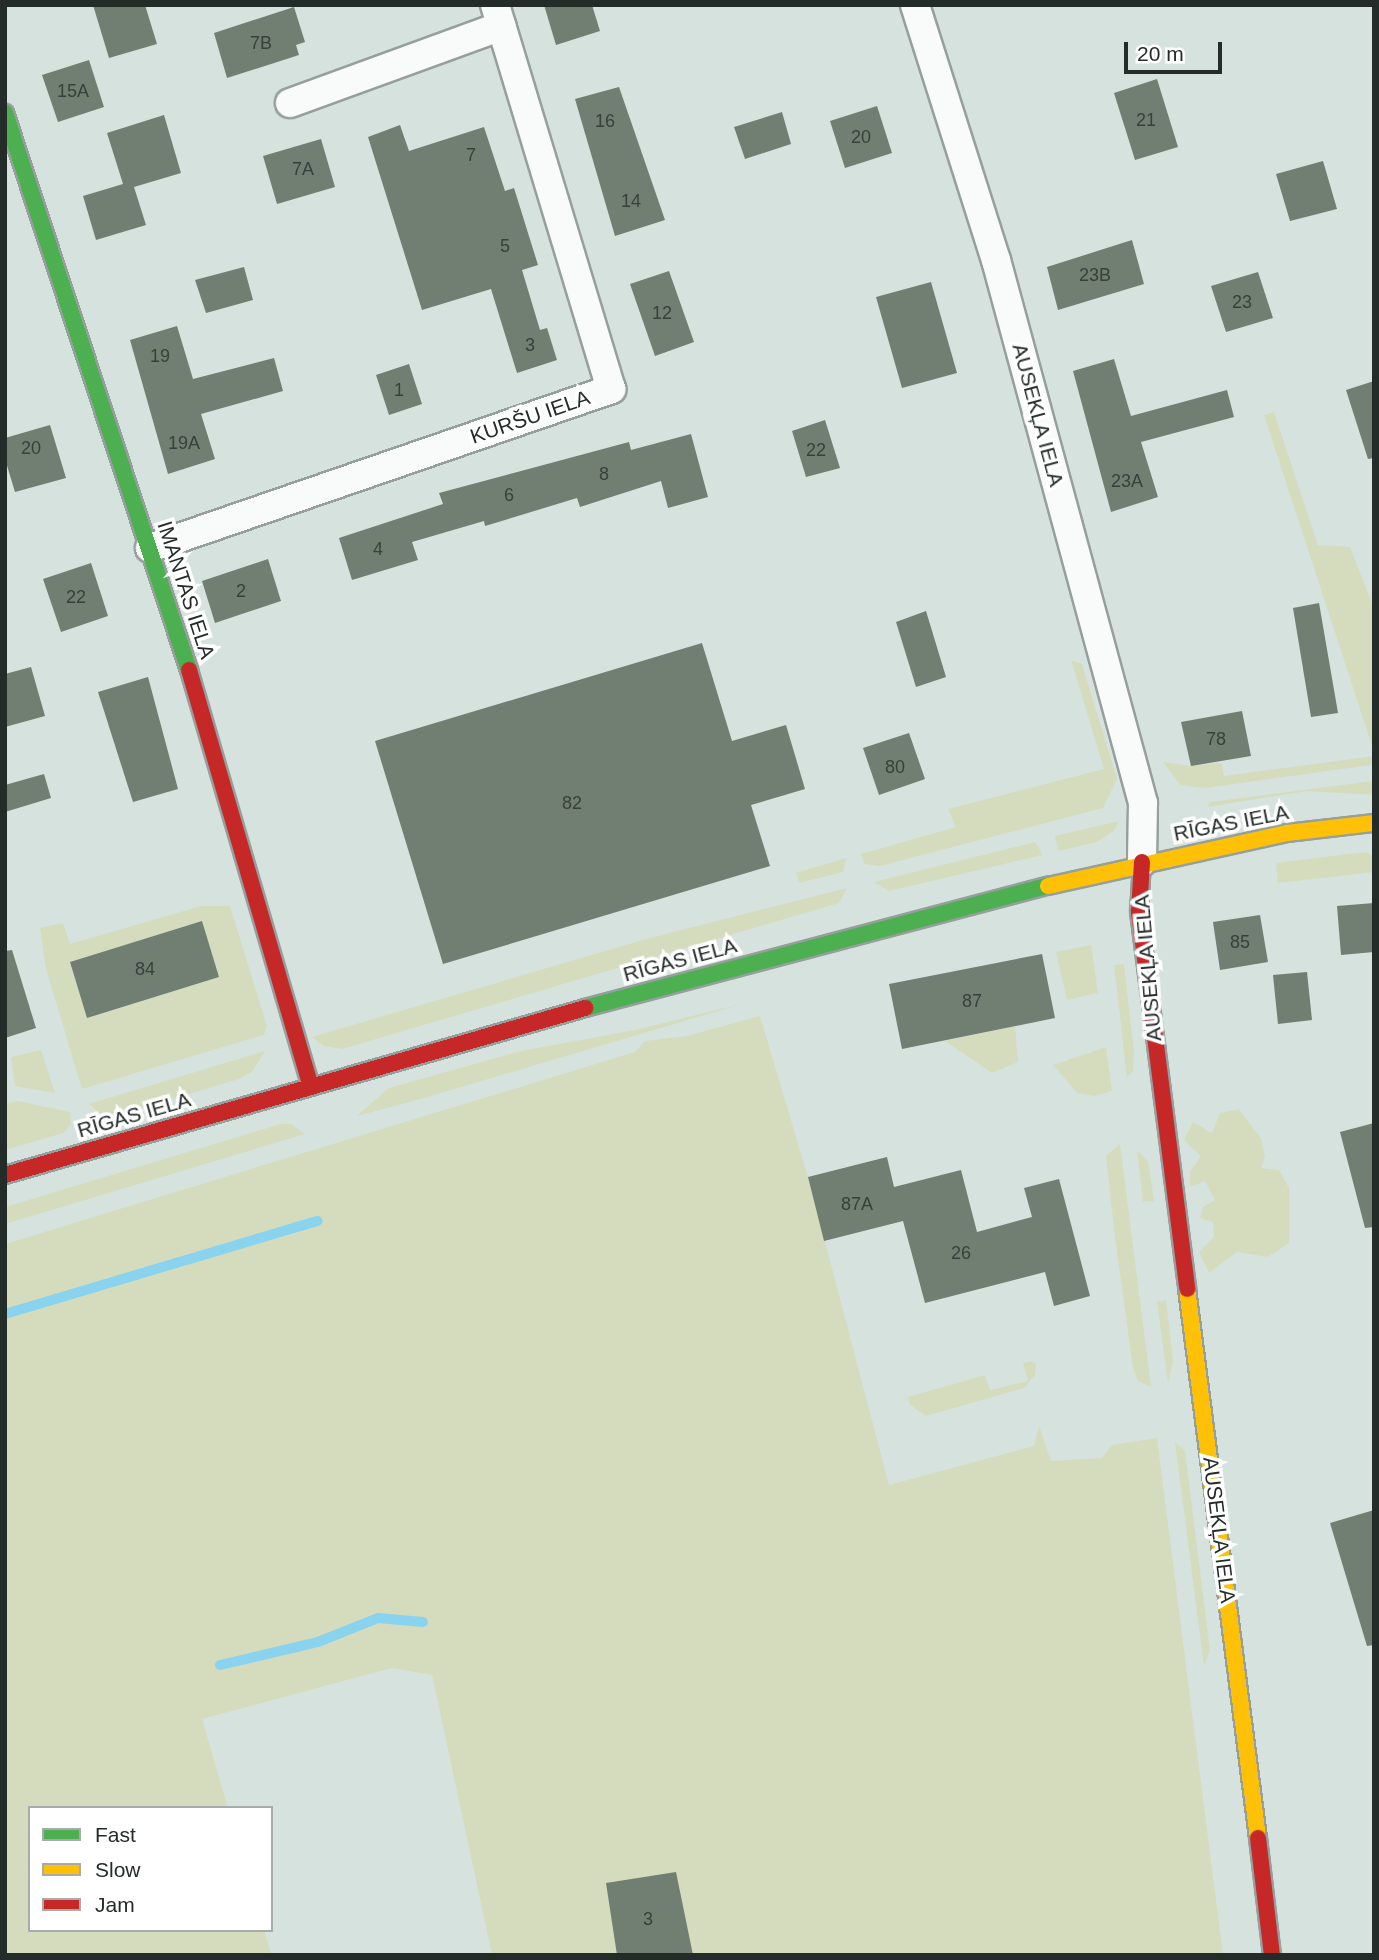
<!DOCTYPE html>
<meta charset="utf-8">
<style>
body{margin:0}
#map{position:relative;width:1379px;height:1960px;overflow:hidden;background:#d6e2dd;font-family:Helvetica,sans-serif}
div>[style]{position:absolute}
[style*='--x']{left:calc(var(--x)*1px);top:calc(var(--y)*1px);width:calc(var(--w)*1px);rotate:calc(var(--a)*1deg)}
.green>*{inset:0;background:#d5dcbe}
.stream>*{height:10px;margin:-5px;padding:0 5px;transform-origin:5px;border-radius:5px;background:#89d3ee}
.building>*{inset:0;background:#717e72}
.roads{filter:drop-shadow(2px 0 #969f9c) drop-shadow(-2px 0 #969f9c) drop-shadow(0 2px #969f9c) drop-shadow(0 -2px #969f9c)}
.street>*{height:28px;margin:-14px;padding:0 14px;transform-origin:14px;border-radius:14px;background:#f9fbfa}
.fast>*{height:16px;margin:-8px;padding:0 8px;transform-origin:8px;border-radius:8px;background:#4caf50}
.slow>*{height:16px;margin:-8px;padding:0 8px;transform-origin:8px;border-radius:8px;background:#ffc107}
.jam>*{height:16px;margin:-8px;padding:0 8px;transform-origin:8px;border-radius:8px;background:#c62828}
span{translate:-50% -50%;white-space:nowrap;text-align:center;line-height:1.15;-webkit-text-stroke:7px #fff;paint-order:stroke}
.number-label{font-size:18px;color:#37403b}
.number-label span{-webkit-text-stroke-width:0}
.street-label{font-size:21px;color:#242c29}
.frame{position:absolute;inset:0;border:7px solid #242c29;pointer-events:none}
.legend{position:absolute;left:28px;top:1806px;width:245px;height:126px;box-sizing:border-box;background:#fff;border:2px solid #a7aba9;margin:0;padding:9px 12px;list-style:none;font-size:21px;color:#242c29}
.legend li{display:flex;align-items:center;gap:14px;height:35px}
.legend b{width:35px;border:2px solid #a7aba9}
.scale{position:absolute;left:1124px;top:42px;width:98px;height:32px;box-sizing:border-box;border:4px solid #242c29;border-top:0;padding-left:9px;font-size:21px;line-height:24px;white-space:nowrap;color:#242c29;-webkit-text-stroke:5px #fff;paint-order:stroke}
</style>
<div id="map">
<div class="green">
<div style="clip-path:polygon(1274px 412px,1318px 545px,1350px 547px,1374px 608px,1374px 752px,1264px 415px)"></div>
<div style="clip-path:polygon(1071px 660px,1082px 664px,1117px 779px,1103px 808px,880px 866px,865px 864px,861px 854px,956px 827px,948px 809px,1104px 769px)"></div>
<div style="clip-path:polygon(1374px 756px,1371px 765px,1205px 788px,1180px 785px,1163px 762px,1191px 766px,1222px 763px,1224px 776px)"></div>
<div style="clip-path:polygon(1374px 781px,1374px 795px,1307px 791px,1207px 807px,1210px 802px)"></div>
<div style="clip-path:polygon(1119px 821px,1114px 831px,1097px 842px,1058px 851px,1055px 836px)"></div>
<div style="clip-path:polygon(1035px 842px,1043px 855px,889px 891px,874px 882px)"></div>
<div style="clip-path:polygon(1366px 852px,1374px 857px,1374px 872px,1278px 883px,1276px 863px)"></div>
<div style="clip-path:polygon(846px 858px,843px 872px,799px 883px,796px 873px)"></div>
<div style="clip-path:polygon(847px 888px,839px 903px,342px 1049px,324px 1046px,312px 1037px,646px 939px)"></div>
<div style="clip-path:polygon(evenodd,201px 906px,230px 906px,267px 1026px,264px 1035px,82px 1089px,46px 969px,40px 928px,63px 923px,70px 944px,201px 906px,202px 921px,219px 977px,87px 1018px,70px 962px,202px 921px)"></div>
<div style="clip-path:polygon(1091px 945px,1098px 993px,1067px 1000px,1056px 952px)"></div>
<div style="clip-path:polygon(1124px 964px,1134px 1052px,1133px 1071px,1127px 1077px,1114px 965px)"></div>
<div style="clip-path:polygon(745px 1003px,424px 1098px,357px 1116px,389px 1088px,521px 1051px,635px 1030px)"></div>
<div style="clip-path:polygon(760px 1016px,808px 1177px,889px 1485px,1034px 1446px,1039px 1426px,1051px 1461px,1102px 1458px,1112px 1445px,1157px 1438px,1223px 1955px,492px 1955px,432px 1675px,392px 1668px,202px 1719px,228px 1808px,30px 1808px,30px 1930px,264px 1930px,271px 1953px,5px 1955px,5px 1244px,635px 1052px,645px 1041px,687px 1036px)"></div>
<div style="clip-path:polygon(1015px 1026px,1018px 1062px,992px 1073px,945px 1041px)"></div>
<div style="clip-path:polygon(1106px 1047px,1112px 1091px,1094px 1096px,1077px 1093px,1053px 1065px)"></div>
<div style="clip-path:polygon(41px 1050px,55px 1093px,15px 1086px,11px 1057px)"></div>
<div style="clip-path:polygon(265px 1051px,252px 1072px,239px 1079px,106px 1119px,89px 1104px)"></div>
<div style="clip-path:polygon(18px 1101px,70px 1112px,71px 1124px,63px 1133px,5px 1150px,5px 1104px)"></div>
<div style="clip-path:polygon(1239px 1109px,1261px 1139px,1265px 1157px,1261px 1168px,1279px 1170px,1289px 1188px,1289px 1243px,1268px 1257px,1237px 1252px,1209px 1273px,1199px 1252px,1214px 1237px,1213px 1222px,1200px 1218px,1203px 1207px,1215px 1200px,1205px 1181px,1190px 1187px,1190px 1172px,1201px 1156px,1184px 1140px,1193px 1122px,1212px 1133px,1220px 1113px)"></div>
<div style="clip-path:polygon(281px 1124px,291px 1124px,305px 1134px,5px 1224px,5px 1207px)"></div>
<div style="clip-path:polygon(1120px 1144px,1151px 1387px,1138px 1381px,1133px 1368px,1115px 1237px,1106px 1156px)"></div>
<div style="clip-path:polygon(1137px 1150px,1148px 1161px,1154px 1201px,1143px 1202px)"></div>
<div style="clip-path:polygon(1166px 1300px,1173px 1361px,1168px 1383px,1157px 1302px)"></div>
<div style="clip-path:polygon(1032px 1361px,1036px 1364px,1035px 1375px,1024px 1388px,926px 1416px,910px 1405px,908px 1397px,985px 1375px,990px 1390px,1028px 1381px,1023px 1363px)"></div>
<div style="clip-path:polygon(1175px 1442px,1185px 1451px,1210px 1651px,1204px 1666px)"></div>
</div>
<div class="stream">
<div style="--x:5;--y:1314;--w:326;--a:-16.6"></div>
<div style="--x:220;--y:1665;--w:101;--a:-13.2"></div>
<div style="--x:318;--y:1642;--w:65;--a:-21.8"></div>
<div style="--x:378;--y:1618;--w:45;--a:5.1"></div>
</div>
<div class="building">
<div style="clip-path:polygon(93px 5px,145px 5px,157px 44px,109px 58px)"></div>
<div style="clip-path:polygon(544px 5px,592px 5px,600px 31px,556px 45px)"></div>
<div style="clip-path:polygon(294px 7px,305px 42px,296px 45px,299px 55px,227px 78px,214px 33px)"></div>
<div style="clip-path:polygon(89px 60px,104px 107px,58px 122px,42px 75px)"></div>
<div style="clip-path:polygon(1157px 79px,1178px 147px,1135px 160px,1114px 93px)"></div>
<div style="clip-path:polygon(619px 87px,665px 220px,615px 236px,575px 99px)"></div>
<div style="clip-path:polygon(877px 106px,892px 153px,845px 168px,830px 121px)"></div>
<div style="clip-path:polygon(782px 112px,791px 144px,745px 159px,734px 127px)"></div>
<div style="clip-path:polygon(164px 115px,181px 173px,134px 187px,146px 225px,96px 240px,83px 196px,123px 184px,107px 133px)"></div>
<div style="clip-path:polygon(400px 125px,409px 151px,484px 127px,505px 191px,514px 188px,538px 265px,522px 270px,540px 330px,547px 328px,557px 360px,517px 373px,491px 289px,422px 310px,368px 137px)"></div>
<div style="clip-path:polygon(321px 139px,335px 187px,277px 204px,263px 156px)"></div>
<div style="clip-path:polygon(1323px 161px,1337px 209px,1290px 221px,1276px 174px)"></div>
<div style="clip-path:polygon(1132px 240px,1144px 284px,1058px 310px,1047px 267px)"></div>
<div style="clip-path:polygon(244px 267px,253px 300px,206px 313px,195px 280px)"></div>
<div style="clip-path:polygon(669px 271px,694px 342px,655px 356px,630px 284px)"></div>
<div style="clip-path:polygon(1258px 272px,1273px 318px,1226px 332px,1211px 286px)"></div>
<div style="clip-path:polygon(931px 282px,957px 373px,902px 388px,876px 297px)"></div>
<div style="clip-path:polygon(177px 326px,193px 379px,274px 358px,283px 391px,201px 414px,215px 459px,168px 474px,130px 340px)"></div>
<div style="clip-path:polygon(1114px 359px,1131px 416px,1227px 390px,1234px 417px,1141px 442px,1158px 497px,1111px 512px,1073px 371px)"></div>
<div style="clip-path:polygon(409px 364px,422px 404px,389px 415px,376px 375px)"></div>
<div style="clip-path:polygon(1374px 381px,1374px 458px,1368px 459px,1346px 390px)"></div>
<div style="clip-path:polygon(825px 420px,840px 468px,806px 477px,792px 431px)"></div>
<div style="clip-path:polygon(50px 425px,66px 478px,15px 492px,5px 459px,5px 438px)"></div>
<div style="clip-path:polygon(691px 434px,708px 497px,668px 508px,661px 481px,580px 507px,577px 498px,485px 526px,484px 521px,412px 542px,418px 560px,352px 580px,339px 538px,443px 504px,439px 493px,629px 442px,631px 450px)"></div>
<div style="clip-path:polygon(268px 559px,281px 601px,215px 623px,202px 581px)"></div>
<div style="clip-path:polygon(91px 563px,108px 616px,61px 632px,43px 579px)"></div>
<div style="clip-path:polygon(1319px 603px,1338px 713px,1311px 717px,1293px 608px)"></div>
<div style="clip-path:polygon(926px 611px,946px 677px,916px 687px,896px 622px)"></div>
<div style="clip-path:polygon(702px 643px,732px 741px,786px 725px,805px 789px,751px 805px,770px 866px,443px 964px,375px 741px)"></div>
<div style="clip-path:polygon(31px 667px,45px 716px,5px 727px,5px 674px)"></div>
<div style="clip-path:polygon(148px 677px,178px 789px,133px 802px,98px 692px)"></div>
<div style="clip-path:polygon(1242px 711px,1251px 756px,1191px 766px,1181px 722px)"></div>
<div style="clip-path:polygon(909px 733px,925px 779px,879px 795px,863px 748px)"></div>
<div style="clip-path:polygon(44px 774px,51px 798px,5px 812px,5px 785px)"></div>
<div style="clip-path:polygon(1374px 903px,1374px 952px,1341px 955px,1337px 906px)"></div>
<div style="clip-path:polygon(1260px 915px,1268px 962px,1220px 970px,1213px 922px)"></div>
<div style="clip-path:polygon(202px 921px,219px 977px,87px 1018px,70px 962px)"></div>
<div style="clip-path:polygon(12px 950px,36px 1028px,5px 1038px,5px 951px)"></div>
<div style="clip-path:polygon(1042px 954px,1055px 1018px,902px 1049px,889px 984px)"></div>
<div style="clip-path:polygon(1307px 972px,1312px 1020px,1278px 1024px,1273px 975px)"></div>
<div style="clip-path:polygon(1374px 1123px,1374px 1227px,1365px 1228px,1340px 1132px)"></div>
<div style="clip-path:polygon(887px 1157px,894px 1187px,961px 1170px,977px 1232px,1032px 1217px,1024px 1188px,1059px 1179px,1090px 1296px,1054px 1306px,1045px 1272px,925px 1303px,903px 1221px,824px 1241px,808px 1177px)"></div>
<div style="clip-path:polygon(1374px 1510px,1374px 1645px,1367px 1646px,1330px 1523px)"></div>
<div style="clip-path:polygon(676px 1872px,693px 1955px,617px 1955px,606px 1883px)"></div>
</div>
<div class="roads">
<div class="street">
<div style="--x:915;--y:5;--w:268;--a:72.4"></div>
<div style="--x:996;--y:260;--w:563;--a:74.85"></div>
<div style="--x:1143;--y:803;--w:59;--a:91"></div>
<div style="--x:290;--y:103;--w:225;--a:-20"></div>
<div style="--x:150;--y:548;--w:488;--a:-19"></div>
<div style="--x:611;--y:389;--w:401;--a:-106.8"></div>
</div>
<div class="fast">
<div style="--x:5;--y:113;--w:587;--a:71.72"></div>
<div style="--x:585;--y:1008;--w:479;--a:-14.8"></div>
</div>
<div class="slow">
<div style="--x:1048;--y:886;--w:245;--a:-12.5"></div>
<div style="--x:1287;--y:833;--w:88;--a:-6.6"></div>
<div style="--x:1187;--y:1289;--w:554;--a:82.63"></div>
</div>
<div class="jam">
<div style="--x:189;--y:670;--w:432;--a:73.7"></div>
<div style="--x:1142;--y:862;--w:50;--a:93.4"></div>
<div style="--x:1139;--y:912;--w:380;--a:82.7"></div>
<div style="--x:5;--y:1175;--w:604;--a:-16.06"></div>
<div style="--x:1258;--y:1838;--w:118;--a:83.2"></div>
</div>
</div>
<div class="number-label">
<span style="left:261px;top:43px">7B</span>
<span style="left:73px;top:91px">15A</span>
<span style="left:1146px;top:120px">21</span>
<span style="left:605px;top:121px">16</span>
<span style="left:861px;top:137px">20</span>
<span style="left:471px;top:155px">7</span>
<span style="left:303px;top:169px">7A</span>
<span style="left:631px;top:201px">14</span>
<span style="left:505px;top:246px">5</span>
<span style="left:1095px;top:275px">23B</span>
<span style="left:1242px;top:302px">23</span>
<span style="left:662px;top:313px">12</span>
<span style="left:530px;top:345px">3</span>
<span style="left:160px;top:356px">19</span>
<span style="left:399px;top:390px">1</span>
<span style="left:184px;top:443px">19A</span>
<span style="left:31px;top:448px">20</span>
<span style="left:816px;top:450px">22</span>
<span style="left:604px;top:474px">8</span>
<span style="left:1127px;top:481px">23A</span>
<span style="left:509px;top:495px">6</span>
<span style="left:378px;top:549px">4</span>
<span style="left:241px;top:591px">2</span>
<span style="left:76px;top:597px">22</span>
<span style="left:1216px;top:739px">78</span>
<span style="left:895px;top:767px">80</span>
<span style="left:572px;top:803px">82</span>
<span style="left:1240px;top:942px">85</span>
<span style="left:145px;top:969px">84</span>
<span style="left:972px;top:1001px">87</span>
<span style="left:857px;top:1204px">87A</span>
<span style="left:961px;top:1253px">26</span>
<span style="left:648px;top:1919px">3</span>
</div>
<div class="street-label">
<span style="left:1038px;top:415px;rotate:75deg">AUSEKĻA IELA</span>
<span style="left:530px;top:417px;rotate:-19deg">KURŠU IELA</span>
<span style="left:186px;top:590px;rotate:72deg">IMANTAS IELA</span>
<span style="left:1231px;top:823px;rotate:-11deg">RĪGAS IELA</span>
<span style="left:680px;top:960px;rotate:-15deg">RĪGAS IELA</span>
<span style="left:1148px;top:968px;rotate:-95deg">AUSEKĻA IELA</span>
<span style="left:134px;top:1115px;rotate:-16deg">RĪGAS IELA</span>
<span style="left:1219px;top:1530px;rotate:83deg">AUSEKĻA IELA</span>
</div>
<div class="frame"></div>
<ul class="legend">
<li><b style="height:9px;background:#4caf50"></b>Fast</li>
<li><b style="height:9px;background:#ffc107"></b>Slow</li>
<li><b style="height:9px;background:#c62828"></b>Jam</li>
</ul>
<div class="scale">20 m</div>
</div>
